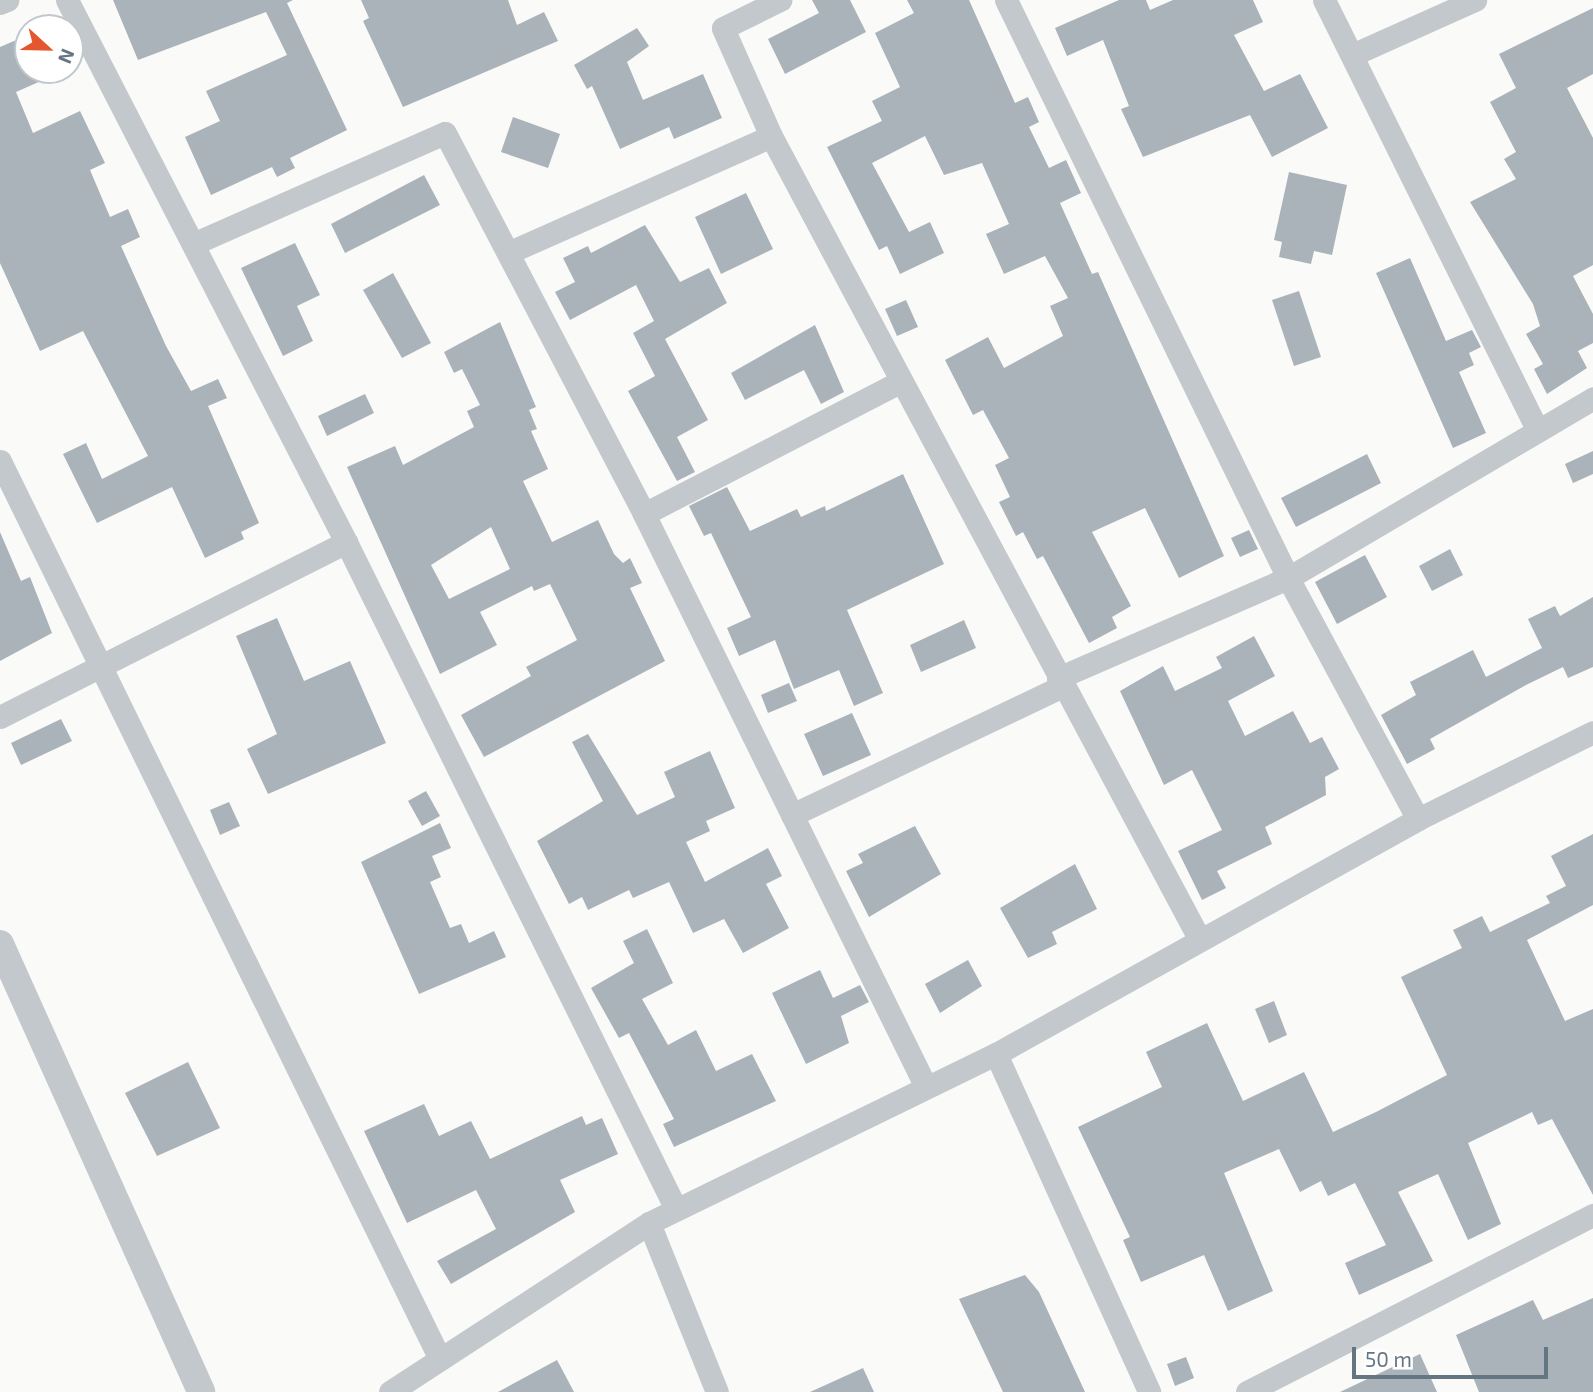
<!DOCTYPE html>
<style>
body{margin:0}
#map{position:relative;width:1593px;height:1392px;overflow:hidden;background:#fafaf8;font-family:"Exo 2",sans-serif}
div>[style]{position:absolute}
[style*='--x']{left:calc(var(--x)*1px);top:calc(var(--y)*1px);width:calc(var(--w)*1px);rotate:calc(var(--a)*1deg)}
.building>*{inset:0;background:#aab3b9}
.minor>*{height:23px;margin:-11.5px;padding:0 11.5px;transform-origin:11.5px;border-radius:11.5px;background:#c3c8cc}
.tertiary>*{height:28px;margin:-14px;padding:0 14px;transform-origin:14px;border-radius:14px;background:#c3c8cc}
span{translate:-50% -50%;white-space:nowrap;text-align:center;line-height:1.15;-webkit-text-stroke:7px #fff;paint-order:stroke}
.north{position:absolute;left:14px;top:14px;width:70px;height:70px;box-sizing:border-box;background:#fff;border:2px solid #c1c8cd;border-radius:50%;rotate:112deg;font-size:19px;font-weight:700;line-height:28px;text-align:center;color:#657683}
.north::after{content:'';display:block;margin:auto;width:24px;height:32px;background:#e4572e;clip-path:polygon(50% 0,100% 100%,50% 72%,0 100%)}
.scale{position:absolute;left:1352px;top:1347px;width:196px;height:32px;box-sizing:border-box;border:4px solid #657683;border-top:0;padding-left:9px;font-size:21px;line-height:24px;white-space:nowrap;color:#657683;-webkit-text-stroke:5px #fff;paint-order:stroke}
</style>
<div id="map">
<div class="building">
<div style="clip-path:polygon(113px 0,293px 0,287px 3px,347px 130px,290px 158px,295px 168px,277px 177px,272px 167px,211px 195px,185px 137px,220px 121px,206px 91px,287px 55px,266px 12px,138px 60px)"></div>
<div style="clip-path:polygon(361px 0,508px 0,517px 25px,544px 12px,558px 41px,403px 107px,363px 21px,369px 18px)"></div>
<div style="clip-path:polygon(812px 0,850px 0,866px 32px,785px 74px,768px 39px,819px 13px)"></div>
<div style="clip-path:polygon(907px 0,969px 0,1015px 103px,1028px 97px,1039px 122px,1029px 127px,1049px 168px,1066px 160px,1081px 193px,1060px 203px,1092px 274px,1098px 272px,1224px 556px,1179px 578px,1145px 508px,1092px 532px,1131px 606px,1112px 617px,1117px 628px,1089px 643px,1043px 556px,1037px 559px,1023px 532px,1016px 536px,999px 502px,1010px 497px,995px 465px,1009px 458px,983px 410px,973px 415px,945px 360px,988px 337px,1004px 368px,1063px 336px,1050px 306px,1068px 298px,1045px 256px,1004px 274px,986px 234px,1009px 224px,982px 163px,944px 175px,925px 136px,872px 163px,909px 232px,930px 222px,944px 253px,900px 274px,887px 246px,879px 250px,827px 147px,882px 121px,872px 101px,900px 87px,875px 33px,914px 13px)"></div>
<div style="clip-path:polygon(1119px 0,1146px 0,1150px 10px,1173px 0,1253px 0,1263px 22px,1234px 35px,1264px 91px,1300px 74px,1328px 128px,1272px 157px,1250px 115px,1143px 157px,1121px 109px,1129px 106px,1103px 40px,1067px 56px,1055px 28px)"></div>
<div style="clip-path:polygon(1593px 8px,1593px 74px,1567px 88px,1593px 138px,1593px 265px,1573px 276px,1593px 314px,1593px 343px,1578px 351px,1587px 368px,1547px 394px,1534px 369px,1543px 364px,1526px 334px,1540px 326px,1533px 304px,1470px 202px,1516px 179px,1504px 159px,1516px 152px,1490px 102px,1516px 88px,1499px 54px)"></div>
<div style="clip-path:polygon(637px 28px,649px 46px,627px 62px,643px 100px,703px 74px,722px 118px,674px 139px,669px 127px,620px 149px,592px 86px,587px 89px,574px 65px)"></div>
<div style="clip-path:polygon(28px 35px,28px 70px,66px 70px,16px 92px,33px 133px,80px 111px,105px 163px,90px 170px,110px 217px,128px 209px,140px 237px,121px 246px,166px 346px,191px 391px,218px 379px,227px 398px,208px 406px,259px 523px,241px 532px,244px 539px,205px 558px,172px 487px,97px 523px,63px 454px,86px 443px,102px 479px,148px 456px,83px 331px,40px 351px,0 263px,0 47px)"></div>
<div style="clip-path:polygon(513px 117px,560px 134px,548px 168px,501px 152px)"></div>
<div style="clip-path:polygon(1289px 172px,1347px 185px,1332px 255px,1314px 251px,1311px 264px,1279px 257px,1282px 242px,1274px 240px)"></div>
<div style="clip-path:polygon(424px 175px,440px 205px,345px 253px,331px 224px)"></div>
<div style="clip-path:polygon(746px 193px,773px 249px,721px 274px,695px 217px)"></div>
<div style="clip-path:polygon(645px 225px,680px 282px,709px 268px,727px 303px,665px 339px,708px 420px,677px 437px,695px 472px,677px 481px,628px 391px,655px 376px,633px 333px,654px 321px,636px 285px,570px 320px,555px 292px,575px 282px,563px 258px,588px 246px,591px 253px)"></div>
<div style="clip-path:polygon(295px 243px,320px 295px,297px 306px,313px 341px,283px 356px,241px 268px)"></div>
<div style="clip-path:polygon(1410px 258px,1446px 341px,1472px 330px,1481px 347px,1469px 353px,1474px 365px,1459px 372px,1486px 433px,1453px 448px,1376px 273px)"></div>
<div style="clip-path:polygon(393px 273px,431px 343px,402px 358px,363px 290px)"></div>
<div style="clip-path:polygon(1299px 291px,1321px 357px,1294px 366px,1272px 300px)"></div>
<div style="clip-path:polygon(906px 300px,918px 327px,897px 336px,885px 309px)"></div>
<div style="clip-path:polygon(evenodd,500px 322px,536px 407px,529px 410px,537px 429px,531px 431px,548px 469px,523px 481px,552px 542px,598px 520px,614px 554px,623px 563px,630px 558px,642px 583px,630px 588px,665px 661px,484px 757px,461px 715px,531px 676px,526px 667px,577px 640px,550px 584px,534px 591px,532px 586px,480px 612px,497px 645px,440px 674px,347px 467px,395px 446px,403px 465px,474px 427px,467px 411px,480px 405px,462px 369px,454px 373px,444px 352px,500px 322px,491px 527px,510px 569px,449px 599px,431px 565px,491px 527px)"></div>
<div style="clip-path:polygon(815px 325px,844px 392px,821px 404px,804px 370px,745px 400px,731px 373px)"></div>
<div style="clip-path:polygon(365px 394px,374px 413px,327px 436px,318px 416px)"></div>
<div style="clip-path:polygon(1593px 451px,1593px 474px,1573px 483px,1565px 464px)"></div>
<div style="clip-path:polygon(1367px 454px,1381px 483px,1296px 527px,1281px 498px)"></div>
<div style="clip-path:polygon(903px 474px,944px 564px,847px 610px,883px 693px,854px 706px,839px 670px,794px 689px,775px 640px,739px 656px,727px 628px,751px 617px,711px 533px,704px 536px,689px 506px,727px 487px,750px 531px,797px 509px,801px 517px,825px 506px,826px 511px)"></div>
<div style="clip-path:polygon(1249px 530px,1258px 549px,1240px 557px,1231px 538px)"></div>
<div style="clip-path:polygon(0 532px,21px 581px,30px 577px,52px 633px,0 661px)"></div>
<div style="clip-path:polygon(1450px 549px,1463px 575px,1432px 591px,1419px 566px)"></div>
<div style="clip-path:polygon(1365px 555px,1387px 597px,1337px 624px,1315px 582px)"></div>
<div style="clip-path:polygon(1593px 597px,1593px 667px,1568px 678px,1563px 667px,1526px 685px,1430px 739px,1435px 749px,1407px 764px,1381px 715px,1416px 695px,1410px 682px,1473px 650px,1486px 677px,1542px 648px,1528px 619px,1555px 606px,1560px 616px)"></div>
<div style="clip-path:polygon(277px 618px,304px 681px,350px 661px,386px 743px,268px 794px,247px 749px,277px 734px,236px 636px)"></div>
<div style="clip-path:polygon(964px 620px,976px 648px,921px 672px,910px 645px)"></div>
<div style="clip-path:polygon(1254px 636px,1275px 676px,1228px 701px,1245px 736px,1293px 711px,1310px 743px,1322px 737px,1339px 769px,1325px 777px,1326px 795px,1265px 827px,1272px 844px,1217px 871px,1226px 888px,1202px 900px,1178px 851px,1222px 830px,1192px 770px,1164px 785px,1120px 691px,1163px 666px,1175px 691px,1222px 668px,1216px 657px)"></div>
<div style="clip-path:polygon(789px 683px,797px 701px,768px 713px,761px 695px)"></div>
<div style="clip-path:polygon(852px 713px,871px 755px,823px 776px,804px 734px)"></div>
<div style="clip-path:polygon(61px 719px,72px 741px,21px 765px,11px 743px)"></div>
<div style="clip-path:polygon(588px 734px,637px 815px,675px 797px,664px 772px,710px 751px,735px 808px,706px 821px,710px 831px,686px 842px,705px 882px,768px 848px,782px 876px,766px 884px,789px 928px,743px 953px,724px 919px,693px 933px,669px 882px,633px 898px,629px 890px,588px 910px,582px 897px,569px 904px,537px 841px,603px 801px,572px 742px)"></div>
<div style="clip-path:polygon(426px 791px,440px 816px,422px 826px,408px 801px)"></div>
<div style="clip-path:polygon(229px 802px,240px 826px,220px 835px,210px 810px)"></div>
<div style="clip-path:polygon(440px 823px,451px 848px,432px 856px,441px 877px,430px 882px,450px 928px,461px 924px,469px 943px,494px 931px,506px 957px,419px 994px,361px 862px)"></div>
<div style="clip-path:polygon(915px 826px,941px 874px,869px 917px,846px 871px,863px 863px,858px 854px)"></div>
<div style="clip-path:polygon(1593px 834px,1593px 905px,1527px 940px,1565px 1021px,1593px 1009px,1593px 1195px,1552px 1119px,1538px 1125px,1532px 1112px,1468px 1143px,1501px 1224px,1468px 1240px,1438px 1174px,1398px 1192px,1433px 1261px,1359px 1295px,1345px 1263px,1386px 1245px,1355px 1183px,1328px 1196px,1321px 1181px,1300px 1192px,1279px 1149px,1224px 1173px,1273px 1291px,1228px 1311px,1204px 1255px,1141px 1282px,1123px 1240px,1130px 1237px,1078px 1127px,1162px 1087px,1146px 1052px,1207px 1023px,1243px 1101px,1304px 1072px,1333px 1132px,1376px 1112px,1447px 1075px,1401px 977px,1462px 948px,1453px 930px,1482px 916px,1490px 932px,1550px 903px,1546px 896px,1566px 886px,1551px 856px)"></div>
<div style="clip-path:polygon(1075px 864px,1097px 909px,1052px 932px,1057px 944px,1028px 958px,1000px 908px)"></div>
<div style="clip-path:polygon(647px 929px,673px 983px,642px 999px,668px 1045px,696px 1030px,716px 1071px,752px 1054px,776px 1101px,674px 1147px,663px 1124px,674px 1119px,629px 1033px,619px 1038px,591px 988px,634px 963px,623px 941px)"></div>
<div style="clip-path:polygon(968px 960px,982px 986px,940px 1013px,925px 984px)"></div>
<div style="clip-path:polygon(820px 970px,833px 998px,860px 985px,869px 1002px,841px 1016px,849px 1043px,806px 1064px,772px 993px)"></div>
<div style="clip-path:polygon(1274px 1001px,1287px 1035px,1269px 1043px,1255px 1009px)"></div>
<div style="clip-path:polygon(188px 1062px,220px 1128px,157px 1156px,125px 1093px)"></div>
<div style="clip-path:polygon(424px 1104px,439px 1136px,471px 1121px,490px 1159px,582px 1116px,586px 1125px,602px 1118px,618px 1154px,560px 1180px,575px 1212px,451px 1284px,437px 1261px,496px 1229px,476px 1190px,407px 1223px,364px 1131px)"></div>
<div style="clip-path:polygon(1025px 1275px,1039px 1292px,1085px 1392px,1003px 1392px,959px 1299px)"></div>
<div style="clip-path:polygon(1593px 1298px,1593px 1392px,1479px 1392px,1456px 1335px,1533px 1300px,1543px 1320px)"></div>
<div style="clip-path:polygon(1420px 1354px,1437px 1392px,1340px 1392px)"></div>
<div style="clip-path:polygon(1186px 1357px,1194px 1378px,1175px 1386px,1167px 1364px)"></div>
<div style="clip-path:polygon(557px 1360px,574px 1392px,498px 1392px)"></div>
<div style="clip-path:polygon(863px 1368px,874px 1392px,810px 1392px)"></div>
</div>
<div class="minor">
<div style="--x:67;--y:0;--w:610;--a:62.76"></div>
<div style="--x:346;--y:542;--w:744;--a:63.68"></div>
<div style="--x:1006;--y:0;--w:643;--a:63.99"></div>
<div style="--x:1288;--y:578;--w:274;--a:61.7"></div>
<div style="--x:1324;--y:0;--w:479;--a:63.6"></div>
<div style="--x:0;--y:3;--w:8;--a:-23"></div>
<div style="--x:1352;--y:55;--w:135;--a:-24.1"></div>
<div style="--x:771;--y:136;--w:911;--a:61.92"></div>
<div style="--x:193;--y:244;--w:275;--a:-23.8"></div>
<div style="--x:445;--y:133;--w:430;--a:62.4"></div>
<div style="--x:644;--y:514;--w:636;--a:63.8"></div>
<div style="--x:512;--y:251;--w:283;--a:-23.9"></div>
<div style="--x:771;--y:136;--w:118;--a:-114"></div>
<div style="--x:723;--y:28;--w:64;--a:-26.2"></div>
<div style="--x:0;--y:461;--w:1000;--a:63.9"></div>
<div style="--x:644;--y:514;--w:286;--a:-27.3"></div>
<div style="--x:1058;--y:678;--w:251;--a:-23.5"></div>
<div style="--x:1288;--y:578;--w:354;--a:-30.5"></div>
<div style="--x:0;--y:717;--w:388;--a:-26.8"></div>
<div style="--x:792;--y:815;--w:300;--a:-25.5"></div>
<div style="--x:996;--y:1054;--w:371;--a:65.6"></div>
<div style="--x:649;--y:1223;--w:182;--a:68.1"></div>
<div style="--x:390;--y:1392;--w:309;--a:-33.1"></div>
<div style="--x:649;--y:1223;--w:386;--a:-26"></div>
<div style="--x:996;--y:1054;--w:483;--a:-29.1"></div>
<div style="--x:1418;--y:819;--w:195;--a:-26.4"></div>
<div style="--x:1247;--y:1392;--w:389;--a:-27.1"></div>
</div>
<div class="tertiary">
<div style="--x:0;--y:944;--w:491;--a:65.8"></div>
</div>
<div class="north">N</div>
<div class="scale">50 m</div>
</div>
